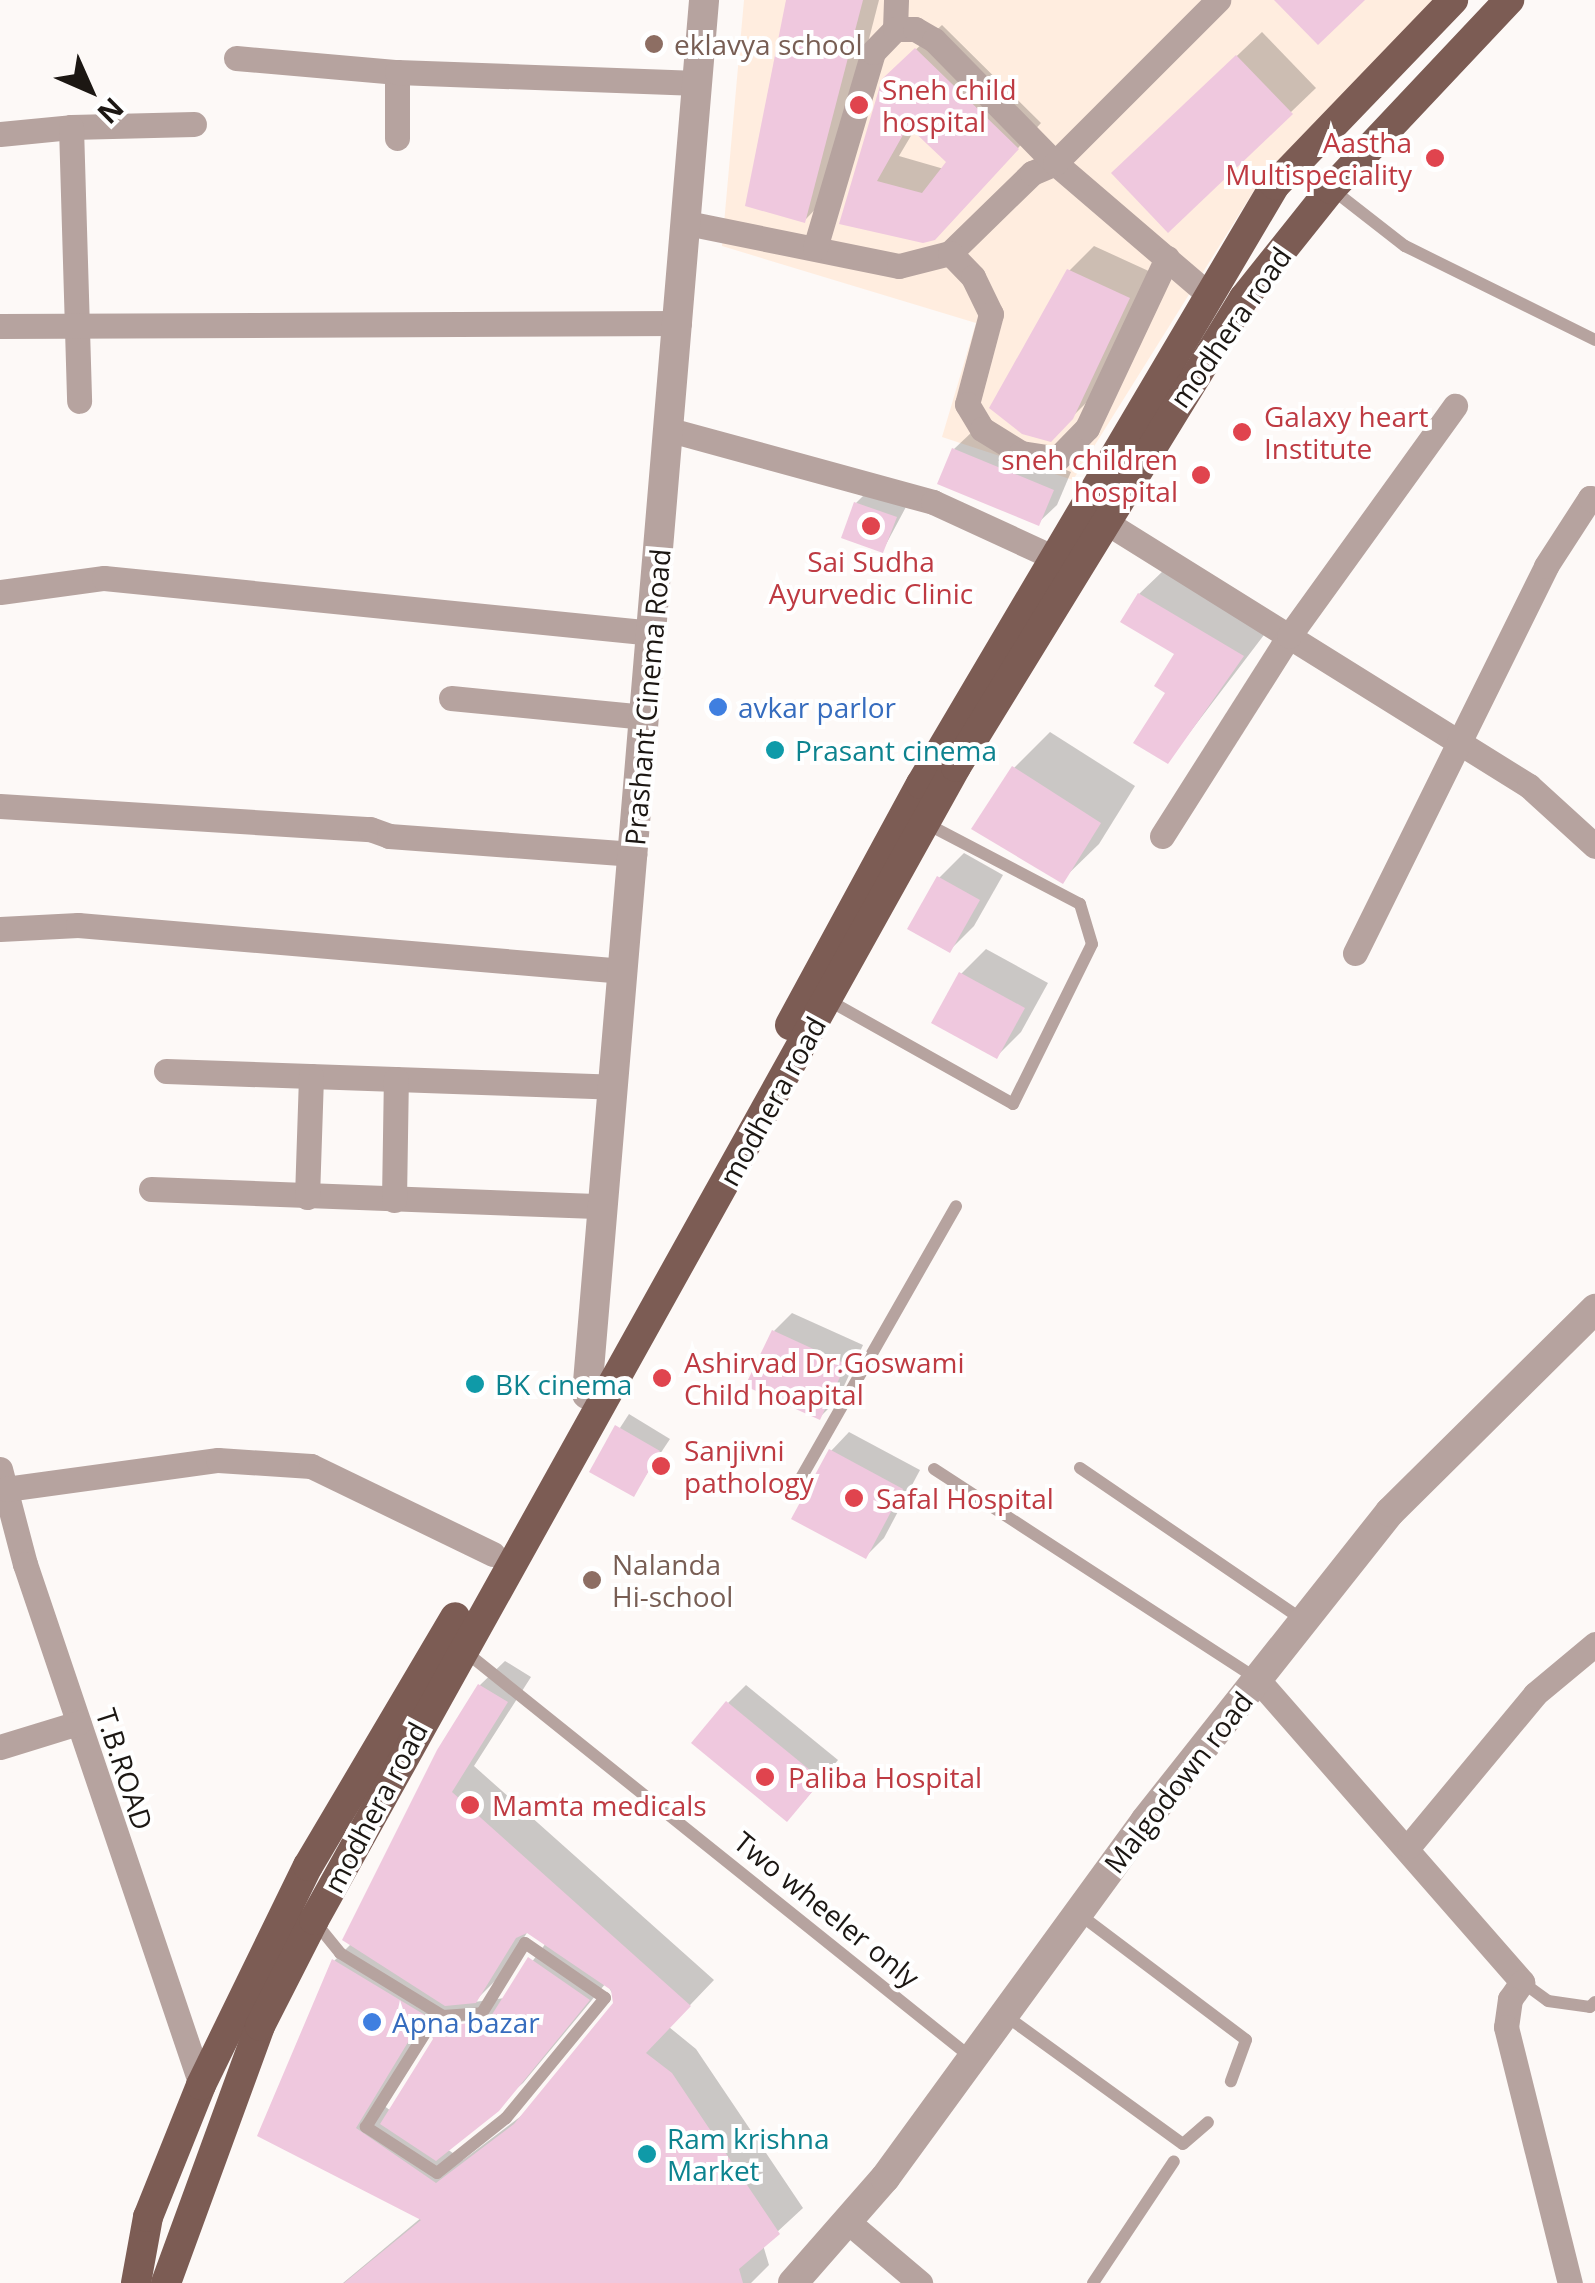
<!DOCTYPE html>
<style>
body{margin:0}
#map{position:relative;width:1595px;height:2283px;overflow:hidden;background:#fdf9f7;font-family:"Open Sans",sans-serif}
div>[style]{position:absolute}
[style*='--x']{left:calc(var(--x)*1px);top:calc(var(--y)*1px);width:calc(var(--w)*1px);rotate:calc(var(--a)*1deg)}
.built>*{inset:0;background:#ffeddf}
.shadow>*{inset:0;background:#0003}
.building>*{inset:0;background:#efc8de}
.service>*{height:12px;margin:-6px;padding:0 6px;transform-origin:6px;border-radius:6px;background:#b6a39f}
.minor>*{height:25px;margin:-12.5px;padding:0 12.5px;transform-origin:12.5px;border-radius:12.5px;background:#b6a39f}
.tertiary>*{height:30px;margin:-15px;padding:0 15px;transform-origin:15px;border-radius:15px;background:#b6a39f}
.primary>*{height:30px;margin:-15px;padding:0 15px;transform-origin:15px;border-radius:15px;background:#7c5c54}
.dots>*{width:28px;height:28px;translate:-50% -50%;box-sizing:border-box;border:5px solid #fff;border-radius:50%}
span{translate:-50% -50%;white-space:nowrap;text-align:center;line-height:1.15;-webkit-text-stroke:8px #fff;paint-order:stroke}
.education-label{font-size:28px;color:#785e54}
.left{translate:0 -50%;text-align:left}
.health-label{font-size:28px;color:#be3a42}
.right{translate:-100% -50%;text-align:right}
.street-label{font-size:28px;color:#1c1713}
.shop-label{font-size:28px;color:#366cbe}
.culture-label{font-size:28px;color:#0d838f}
.north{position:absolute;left:40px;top:40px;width:100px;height:100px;-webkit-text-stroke:8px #fff;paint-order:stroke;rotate:135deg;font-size:28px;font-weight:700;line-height:40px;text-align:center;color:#1c1713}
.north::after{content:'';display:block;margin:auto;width:35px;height:45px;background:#1c1713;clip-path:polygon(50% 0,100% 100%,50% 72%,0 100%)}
</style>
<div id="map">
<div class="built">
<div style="clip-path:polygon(744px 0,1435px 0,1260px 181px,1073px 480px,942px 437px,976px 323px,722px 246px)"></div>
</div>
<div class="shadow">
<div style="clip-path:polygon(789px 0,879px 0,829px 195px,805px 220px)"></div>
<div style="clip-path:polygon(evenodd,942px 25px,1041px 123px,959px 212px,842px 222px,910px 55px,942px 25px,915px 129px,950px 162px,944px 169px,899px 156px,915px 129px)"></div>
<div style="clip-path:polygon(1262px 32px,1316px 88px,1291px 112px,1139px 149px)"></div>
<div style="clip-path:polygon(1094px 246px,1153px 273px,1098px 391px,1050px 439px,1069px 271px)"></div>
<div style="clip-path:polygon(973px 431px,1071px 472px,1057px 505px,1038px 523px,954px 449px)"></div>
<div style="clip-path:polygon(868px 491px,907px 505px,883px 550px,856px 503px)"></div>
<div style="clip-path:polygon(1164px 570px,1267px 631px,1168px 761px,1168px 692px,1177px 653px,1139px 594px)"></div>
<div style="clip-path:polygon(1050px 732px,1135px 786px,1099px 844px,1062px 880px,1014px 768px)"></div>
<div style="clip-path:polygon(964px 853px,1003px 875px,974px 926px,950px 950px,939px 878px)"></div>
<div style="clip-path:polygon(986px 949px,1048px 983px,1021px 1032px,997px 1056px,961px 974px)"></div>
<div style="clip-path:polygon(792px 1313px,863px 1345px,838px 1399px,820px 1417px,774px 1331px)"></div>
<div style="clip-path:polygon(629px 1414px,670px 1439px,634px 1493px,592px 1471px)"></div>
<div style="clip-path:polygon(849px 1432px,920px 1470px,884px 1538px,866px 1556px,831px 1451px)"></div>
<div style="clip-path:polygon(evenodd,505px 1661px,531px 1677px,474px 1766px,714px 1980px,669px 2027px,696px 2049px,803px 2208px,763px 2245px,769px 2265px,751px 2283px,343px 2283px,422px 2217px,260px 2135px,334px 1961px,352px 1943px,439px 1751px,480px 1685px,505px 1661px,528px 1931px,546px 1943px,505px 1998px,474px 2002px,500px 1976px,528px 1931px,505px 1661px,606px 1983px,617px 2001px,529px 2110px,463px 2160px,447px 2149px,523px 2083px,606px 1983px,505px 1661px,500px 2017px,501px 2022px,449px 2028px,449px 2023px,500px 2017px,505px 1661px,430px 2023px,436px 2040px,391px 2111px,379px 2102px,430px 2023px)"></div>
<div style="clip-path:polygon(746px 1685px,838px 1760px,805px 1800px,728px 1703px)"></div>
</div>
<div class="building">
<div style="clip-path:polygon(786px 0,863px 0,805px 223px,745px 206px)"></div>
<div style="clip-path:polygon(1274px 0,1365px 0,1318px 45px)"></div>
<div style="clip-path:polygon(evenodd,915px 48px,1019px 149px,935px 240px,923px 243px,839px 224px,882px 79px,915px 48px,908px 126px,946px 162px,922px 193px,877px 181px,908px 126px)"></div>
<div style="clip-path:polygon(1236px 55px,1293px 114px,1168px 233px,1111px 173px)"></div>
<div style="clip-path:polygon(1067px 269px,1130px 298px,1073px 419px,1051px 442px,1022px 434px,989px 408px)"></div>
<div style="clip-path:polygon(952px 448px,1054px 490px,1039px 526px,937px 484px)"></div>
<div style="clip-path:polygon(854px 502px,897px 517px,883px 553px,841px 538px)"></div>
<div style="clip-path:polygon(1138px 593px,1244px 656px,1168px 764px,1133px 743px,1165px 693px,1154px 686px,1174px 654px,1120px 622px)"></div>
<div style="clip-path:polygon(1012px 766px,1101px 823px,1063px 884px,971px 829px)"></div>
<div style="clip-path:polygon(937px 876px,980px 900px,950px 953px,907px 929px)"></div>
<div style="clip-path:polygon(959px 972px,1025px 1008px,997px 1059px,931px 1023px)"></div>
<div style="clip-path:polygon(772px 1330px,846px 1364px,820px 1420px,745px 1386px)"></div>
<div style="clip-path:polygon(615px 1425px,660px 1451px,634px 1497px,589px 1472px)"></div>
<div style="clip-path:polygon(829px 1449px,903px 1489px,866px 1559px,791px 1519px)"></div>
<div style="clip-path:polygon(478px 1684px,508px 1702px,452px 1792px,691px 2006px,646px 2053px,672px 2073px,780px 2234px,739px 2269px,743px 2283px,344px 2283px,421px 2220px,257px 2136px,332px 1959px,443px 2026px,488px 2021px,528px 1957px,590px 2000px,499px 2111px,436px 2161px,380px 2124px,433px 2039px,428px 2026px,416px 2029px,356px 2128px,436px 2183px,514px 2124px,613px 2003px,611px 1990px,527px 1933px,516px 1938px,476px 2003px,445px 2006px,342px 1940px,437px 1750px)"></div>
<div style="clip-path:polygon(726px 1701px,822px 1780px,787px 1822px,691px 1743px)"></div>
</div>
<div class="service">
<div style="--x:1333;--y:190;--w:91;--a:37.9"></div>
<div style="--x:1405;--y:246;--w:212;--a:26.3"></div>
<div style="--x:828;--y:1000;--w:212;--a:29.3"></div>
<div style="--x:1013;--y:1104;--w:178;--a:-63.7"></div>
<div style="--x:1092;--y:944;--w:42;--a:-106.7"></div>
<div style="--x:1080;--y:904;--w:175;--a:-152.4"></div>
<div style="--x:1080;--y:1468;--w:271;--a:34.3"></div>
<div style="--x:934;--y:1469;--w:385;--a:33"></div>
<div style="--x:793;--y:1492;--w:329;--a:-60.3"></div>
<div style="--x:462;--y:1649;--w:655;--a:38.74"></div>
<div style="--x:1079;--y:1914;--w:209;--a:37"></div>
<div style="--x:1246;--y:2040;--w:44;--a:110.1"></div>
<div style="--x:315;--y:1922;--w:40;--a:51"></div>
<div style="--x:340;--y:1953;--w:121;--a:31.5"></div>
<div style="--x:443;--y:2016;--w:39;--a:-4"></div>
<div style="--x:482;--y:2013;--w:82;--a:-58.4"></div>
<div style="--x:525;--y:1943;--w:97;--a:34.5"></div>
<div style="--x:605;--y:1998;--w:156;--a:129.5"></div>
<div style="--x:506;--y:2118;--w:88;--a:141.4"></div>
<div style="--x:437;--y:2173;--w:85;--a:-147.1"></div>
<div style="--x:366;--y:2127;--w:109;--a:-57.8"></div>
<div style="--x:1522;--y:1982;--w:32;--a:36"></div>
<div style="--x:1548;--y:2001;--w:42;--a:8.1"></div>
<div style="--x:1590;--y:2007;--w:7;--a:-45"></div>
<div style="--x:1006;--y:2016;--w:218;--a:35.9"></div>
<div style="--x:1183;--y:2144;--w:33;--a:-41"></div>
<div style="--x:1093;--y:2283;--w:146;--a:-56.4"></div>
</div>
<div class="minor">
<div style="--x:895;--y:29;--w:29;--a:-88"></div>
<div style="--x:236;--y:58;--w:162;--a:5"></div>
<div style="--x:71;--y:127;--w:123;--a:-1.4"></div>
<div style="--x:0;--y:134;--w:71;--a:-5.6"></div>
<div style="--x:71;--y:127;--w:274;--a:88.3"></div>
<div style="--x:397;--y:138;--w:66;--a:-90"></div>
<div style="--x:397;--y:72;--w:301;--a:2.1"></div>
<div style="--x:687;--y:223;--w:216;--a:11.5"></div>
<div style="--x:899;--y:266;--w:53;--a:-14.3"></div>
<div style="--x:950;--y:253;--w:115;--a:-44.3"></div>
<div style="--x:1032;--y:173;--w:25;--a:-23"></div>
<div style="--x:1055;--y:163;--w:203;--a:40.6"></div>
<div style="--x:815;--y:248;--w:204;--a:-73.5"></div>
<div style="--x:873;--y:52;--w:32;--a:-46"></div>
<div style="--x:895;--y:29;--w:20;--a:0"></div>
<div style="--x:915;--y:29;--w:22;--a:30"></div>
<div style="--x:934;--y:40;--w:173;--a:45.5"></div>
<div style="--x:1055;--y:163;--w:231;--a:-45"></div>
<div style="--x:950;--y:253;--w:33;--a:46"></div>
<div style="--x:973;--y:277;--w:41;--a:64.1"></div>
<div style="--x:991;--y:314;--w:93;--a:104.9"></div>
<div style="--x:967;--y:404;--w:29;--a:59"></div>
<div style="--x:982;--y:429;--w:46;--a:31.6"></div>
<div style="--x:1021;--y:453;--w:36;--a:9"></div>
<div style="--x:1057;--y:459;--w:43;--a:-45.9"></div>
<div style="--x:1087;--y:428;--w:188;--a:-64.8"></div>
<div style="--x:0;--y:326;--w:679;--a:-0.25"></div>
<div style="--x:670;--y:430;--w:273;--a:15.3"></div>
<div style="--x:933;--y:502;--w:134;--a:24.7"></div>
<div style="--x:1091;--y:513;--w:516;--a:31.93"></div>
<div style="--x:1529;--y:786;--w:89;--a:42.3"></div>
<div style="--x:0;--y:592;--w:105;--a:-7.7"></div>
<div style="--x:104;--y:578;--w:552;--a:5.72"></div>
<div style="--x:451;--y:698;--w:195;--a:5.6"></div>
<div style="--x:0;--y:806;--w:371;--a:3.6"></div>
<div style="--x:370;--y:829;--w:20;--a:20"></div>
<div style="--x:389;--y:836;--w:246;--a:4.2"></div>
<div style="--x:1162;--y:836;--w:237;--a:-57.6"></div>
<div style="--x:1289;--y:636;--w:284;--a:-54.2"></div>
<div style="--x:0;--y:929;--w:78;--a:-2.9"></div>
<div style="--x:78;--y:925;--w:548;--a:4.82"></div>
<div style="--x:1355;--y:953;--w:432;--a:-63.7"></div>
<div style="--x:1546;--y:566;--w:81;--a:-57.1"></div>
<div style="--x:1590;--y:498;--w:6;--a:31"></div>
<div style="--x:166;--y:1071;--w:448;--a:2"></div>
<div style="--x:151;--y:1189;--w:452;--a:2.2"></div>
<div style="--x:307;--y:1197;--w:121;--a:-88.1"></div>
<div style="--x:394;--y:1200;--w:121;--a:-89.1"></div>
<div style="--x:0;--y:1469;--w:98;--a:75.3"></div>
<div style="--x:25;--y:1564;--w:550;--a:71.33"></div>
<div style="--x:6;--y:1489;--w:214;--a:-7.8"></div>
<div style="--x:218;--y:1460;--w:93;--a:3.7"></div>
<div style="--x:311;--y:1466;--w:202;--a:25.8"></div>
<div style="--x:1257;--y:1679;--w:403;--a:48.8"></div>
<div style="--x:1522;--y:1982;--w:21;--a:125"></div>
<div style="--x:1510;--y:1999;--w:28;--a:98"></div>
<div style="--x:1506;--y:2027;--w:264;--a:76"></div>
<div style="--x:0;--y:1747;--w:82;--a:-17.1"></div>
<div style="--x:1409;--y:1846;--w:197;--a:-50.3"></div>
<div style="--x:1535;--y:1694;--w:78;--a:-39.8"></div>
<div style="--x:847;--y:2221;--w:96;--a:40.3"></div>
</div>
<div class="tertiary">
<div style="--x:587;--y:1394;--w:1399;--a:-85.2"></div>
<div style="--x:793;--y:2283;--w:140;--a:-48.8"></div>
<div style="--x:885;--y:2178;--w:442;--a:-53.9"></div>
<div style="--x:1145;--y:1821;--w:394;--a:-51.6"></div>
<div style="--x:1390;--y:1512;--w:289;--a:-44.7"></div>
</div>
<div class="primary">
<div style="--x:790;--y:1025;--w:274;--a:-61.5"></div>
<div style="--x:921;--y:784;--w:696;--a:-59.42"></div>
<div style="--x:1275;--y:185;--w:257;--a:-46.1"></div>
<div style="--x:136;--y:2283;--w:67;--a:-79.7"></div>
<div style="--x:148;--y:2217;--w:142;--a:-68.1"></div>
<div style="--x:201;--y:2085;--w:244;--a:-64"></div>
<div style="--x:308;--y:1866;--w:289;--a:-59.4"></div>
<div style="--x:166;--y:2283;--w:274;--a:-69.9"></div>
<div style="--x:260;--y:2026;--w:119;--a:-63"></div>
<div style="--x:314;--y:1920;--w:1320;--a:-60.89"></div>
<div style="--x:956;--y:767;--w:550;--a:-58.45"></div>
<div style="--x:1244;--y:298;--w:139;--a:-51.4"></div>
<div style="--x:1331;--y:189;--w:260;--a:-46.7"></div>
</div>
<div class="dots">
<div style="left:654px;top:44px;background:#8d6e63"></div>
<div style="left:859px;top:105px;background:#e0444e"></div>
<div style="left:1435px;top:158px;background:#e0444e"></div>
<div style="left:1242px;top:432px;background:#e0444e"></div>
<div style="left:1201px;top:475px;background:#e0444e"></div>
<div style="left:871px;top:526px;background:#e0444e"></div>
<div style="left:718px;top:707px;background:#3f7fe0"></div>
<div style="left:775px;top:750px;background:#0f9aa8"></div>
<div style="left:662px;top:1378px;background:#e0444e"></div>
<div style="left:475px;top:1384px;background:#0f9aa8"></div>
<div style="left:661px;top:1466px;background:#e0444e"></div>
<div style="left:854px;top:1498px;background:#e0444e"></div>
<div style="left:592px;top:1580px;background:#8d6e63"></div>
<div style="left:765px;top:1777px;background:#e0444e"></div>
<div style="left:470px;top:1805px;background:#e0444e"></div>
<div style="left:372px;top:2022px;background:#3f7fe0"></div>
<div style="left:647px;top:2154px;background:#0f9aa8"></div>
</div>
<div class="education-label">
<span class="left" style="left:674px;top:44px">eklavya school</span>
<span class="left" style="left:612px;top:1580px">Nalanda<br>Hi-school</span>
</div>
<div class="health-label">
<span class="left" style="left:882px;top:105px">Sneh child<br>hospital</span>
<span class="right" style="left:1412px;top:158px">Aastha<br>Multispeciality</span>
<span class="left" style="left:1264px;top:432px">Galaxy heart<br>Institute</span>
<span class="right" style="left:1178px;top:475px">sneh children<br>hospital</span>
<span style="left:871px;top:577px">Sai Sudha<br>Ayurvedic Clinic</span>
<span class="left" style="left:684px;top:1378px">Ashirvad Dr.Goswami<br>Child hoapital</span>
<span class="left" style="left:684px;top:1466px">Sanjivni<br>pathology</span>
<span class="left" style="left:876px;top:1498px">Safal Hospital</span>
<span class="left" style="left:788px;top:1777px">Paliba Hospital</span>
<span class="left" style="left:492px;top:1805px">Mamta medicals</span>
</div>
<div class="street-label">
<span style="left:1230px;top:327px;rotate:-55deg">modhera road</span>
<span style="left:647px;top:697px;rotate:-85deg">Prashant Cinema Road</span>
<span style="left:772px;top:1101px;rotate:-61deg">modhera road</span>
<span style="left:125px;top:1769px;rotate:72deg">T.B.ROAD</span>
<span style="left:1178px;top:1782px;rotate:-52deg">Malgodown road</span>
<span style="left:375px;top:1807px;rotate:-62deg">modhera road</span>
<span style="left:827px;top:1909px;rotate:39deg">Two wheeler only</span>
</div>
<div class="shop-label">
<span class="left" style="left:738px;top:707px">avkar parlor</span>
<span class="left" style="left:392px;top:2022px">Apna bazar</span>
</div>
<div class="culture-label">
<span class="left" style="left:795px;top:750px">Prasant cinema</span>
<span class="left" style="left:495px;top:1384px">BK cinema</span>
<span class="left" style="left:667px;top:2154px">Ram krishna<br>Market</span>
</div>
<div class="north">N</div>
</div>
